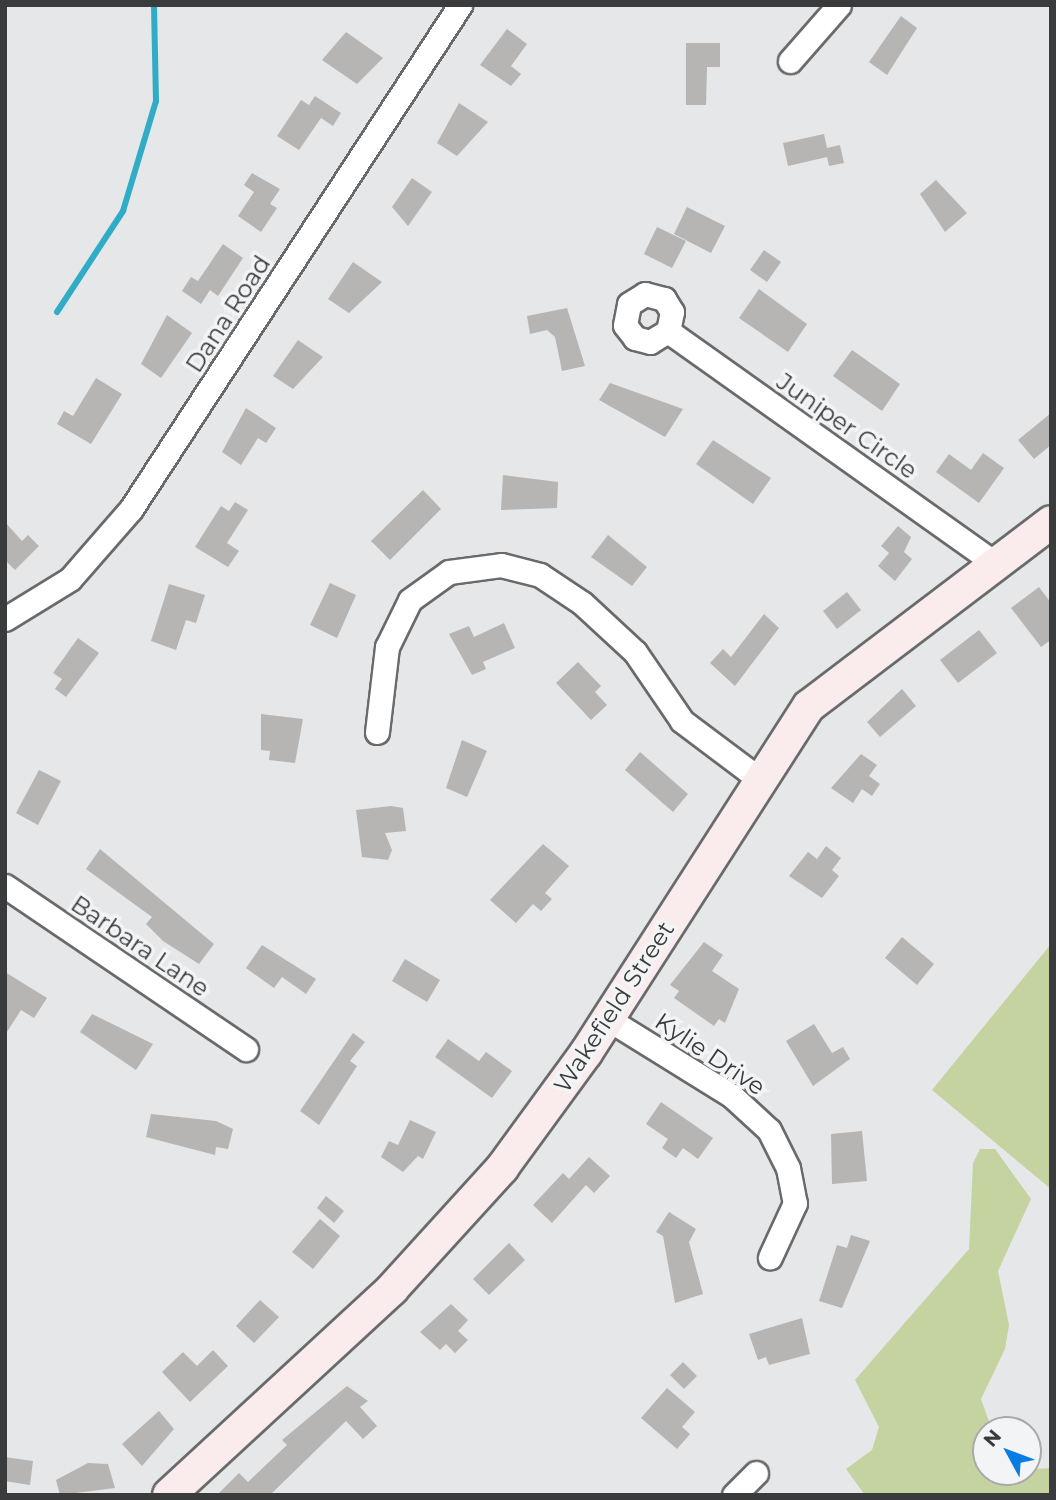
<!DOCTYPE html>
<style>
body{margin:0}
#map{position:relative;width:1056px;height:1500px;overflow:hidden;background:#e5e7e8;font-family:Montserrat,sans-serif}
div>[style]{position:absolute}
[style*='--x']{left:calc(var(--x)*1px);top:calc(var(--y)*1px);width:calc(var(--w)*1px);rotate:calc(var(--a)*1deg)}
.green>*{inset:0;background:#c4d3a0}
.stream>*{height:6px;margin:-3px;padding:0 3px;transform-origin:3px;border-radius:3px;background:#31acc7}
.building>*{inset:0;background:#b7b5b3}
.roads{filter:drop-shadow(2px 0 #696a6c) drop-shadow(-2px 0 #696a6c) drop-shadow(0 2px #696a6c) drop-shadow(0 -2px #696a6c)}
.street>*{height:23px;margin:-11.5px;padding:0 11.5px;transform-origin:11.5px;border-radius:11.5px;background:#fff}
.secondary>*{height:32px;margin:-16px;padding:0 16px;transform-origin:16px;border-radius:16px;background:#faecec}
span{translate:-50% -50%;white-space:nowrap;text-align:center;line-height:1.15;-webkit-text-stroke:7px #f2f4f5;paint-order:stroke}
.street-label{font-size:24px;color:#3a3b3c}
.frame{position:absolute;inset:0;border:7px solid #3a3b3c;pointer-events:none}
.north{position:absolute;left:972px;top:1416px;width:70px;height:70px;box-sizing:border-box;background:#f2f4f5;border:2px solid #a8aaab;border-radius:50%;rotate:311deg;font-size:19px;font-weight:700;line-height:28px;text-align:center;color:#3a3b3c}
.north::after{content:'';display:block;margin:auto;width:24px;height:32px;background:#077ce3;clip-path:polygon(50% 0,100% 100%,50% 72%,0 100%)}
</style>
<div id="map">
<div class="green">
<div style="clip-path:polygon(1051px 944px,1051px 1189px,932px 1090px)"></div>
<div style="clip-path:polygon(980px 1149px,995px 1149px,1031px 1199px,998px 1271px,1009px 1325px,1005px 1349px,981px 1399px,992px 1430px,986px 1430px,986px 1472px,1051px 1468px,1051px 1495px,865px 1495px,846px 1469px,872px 1450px,879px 1427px,855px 1380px,969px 1249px,973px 1163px)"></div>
</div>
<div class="stream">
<div style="--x:57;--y:312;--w:121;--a:-56.8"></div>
<div style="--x:123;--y:211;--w:115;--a:-73.3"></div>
<div style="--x:156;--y:101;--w:96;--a:-91.2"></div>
</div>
<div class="building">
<div style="clip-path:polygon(901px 16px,917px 28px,887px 75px,869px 62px)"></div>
<div style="clip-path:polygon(507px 29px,527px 44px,511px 66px,521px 74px,511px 86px,480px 65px)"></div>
<div style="clip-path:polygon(346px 32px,383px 58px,357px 84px,322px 60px)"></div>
<div style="clip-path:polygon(686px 43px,720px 43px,720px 67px,707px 67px,706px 105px,686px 105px)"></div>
<div style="clip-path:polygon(315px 96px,341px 113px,333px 126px,321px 118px,299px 150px,277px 136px,301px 100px,309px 105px)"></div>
<div style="clip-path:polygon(459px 103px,488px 122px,457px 156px,437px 143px)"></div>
<div style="clip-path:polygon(824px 134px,827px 148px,840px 145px,844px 163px,829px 166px,827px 157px,788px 166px,783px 143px)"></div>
<div style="clip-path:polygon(252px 173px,280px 189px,270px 204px,277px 208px,261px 232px,238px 216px,254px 192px,244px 185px)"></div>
<div style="clip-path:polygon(412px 178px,432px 192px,408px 226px,392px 207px)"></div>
<div style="clip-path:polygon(936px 180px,967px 213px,945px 232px,920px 194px)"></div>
<div style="clip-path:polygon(687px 207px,725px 226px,711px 253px,674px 234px)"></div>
<div style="clip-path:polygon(657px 227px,686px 241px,672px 268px,644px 254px)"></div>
<div style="clip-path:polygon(223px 244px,243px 258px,218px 296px,210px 290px,201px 304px,182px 291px,191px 277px,198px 281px)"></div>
<div style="clip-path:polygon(764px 250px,781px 262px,767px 282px,750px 270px)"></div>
<div style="clip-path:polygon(353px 262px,382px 282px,349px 313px,328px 299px)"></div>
<div style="clip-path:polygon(759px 289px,807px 324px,788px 352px,739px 318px)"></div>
<div style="clip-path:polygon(567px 308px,585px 366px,562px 371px,555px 337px,547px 330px,530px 334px,527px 316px)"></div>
<div style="clip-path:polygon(167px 315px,192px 333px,161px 378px,141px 364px)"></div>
<div style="clip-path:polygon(298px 340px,323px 357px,293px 389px,273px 376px)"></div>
<div style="clip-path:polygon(852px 350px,900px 384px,882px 411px,833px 376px)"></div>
<div style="clip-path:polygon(96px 378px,122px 394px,91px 444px,57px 424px,64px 411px,73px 416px)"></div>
<div style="clip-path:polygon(610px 383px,683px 409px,665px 437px,599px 400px)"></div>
<div style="clip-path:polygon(246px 408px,276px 428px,266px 443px,258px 438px,241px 465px,222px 452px)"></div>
<div style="clip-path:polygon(1051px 413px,1051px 445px,1034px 459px,1018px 440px)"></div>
<div style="clip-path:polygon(713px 440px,771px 478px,753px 504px,696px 464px)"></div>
<div style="clip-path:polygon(983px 453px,1004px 468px,979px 503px,936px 472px,949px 454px,971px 470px)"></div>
<div style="clip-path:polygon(503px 475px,558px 482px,557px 508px,501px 510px)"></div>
<div style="clip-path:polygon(423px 490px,441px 509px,390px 560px,371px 541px)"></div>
<div style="clip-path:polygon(235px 502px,248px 510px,227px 543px,239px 551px,228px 567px,195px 547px,221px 506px,229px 511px)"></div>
<div style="clip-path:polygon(5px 522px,22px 541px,28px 535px,39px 546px,15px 570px,5px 560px)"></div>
<div style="clip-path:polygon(898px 526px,911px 537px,904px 552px,912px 559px,895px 581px,878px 566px,889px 553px,881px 546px)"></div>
<div style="clip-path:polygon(608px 535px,647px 567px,632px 586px,591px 557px)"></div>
<div style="clip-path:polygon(330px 583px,356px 595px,337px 638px,310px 625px)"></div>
<div style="clip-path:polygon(169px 584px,205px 595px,196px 623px,186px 620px,176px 650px,151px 641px)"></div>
<div style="clip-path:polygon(1039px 587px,1051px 603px,1051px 640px,1041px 647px,1011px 608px)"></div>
<div style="clip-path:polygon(847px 592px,861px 610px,837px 629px,823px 611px)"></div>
<div style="clip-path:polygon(764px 614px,779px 628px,735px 686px,710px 663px,723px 649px,731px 657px)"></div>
<div style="clip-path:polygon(504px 623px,515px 648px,483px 662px,486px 669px,472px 675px,449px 634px,469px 626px,474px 637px)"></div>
<div style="clip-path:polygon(979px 630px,997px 653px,958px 683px,940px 660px)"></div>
<div style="clip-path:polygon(78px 638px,99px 653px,66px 697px,55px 689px,62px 679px,53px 673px)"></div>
<div style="clip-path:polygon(578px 662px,601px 686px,595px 692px,607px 705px,591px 720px,556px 683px)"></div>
<div style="clip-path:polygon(902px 689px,916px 706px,880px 737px,867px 722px)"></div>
<div style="clip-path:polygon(261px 714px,303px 719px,295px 763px,269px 760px,270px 751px,261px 750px)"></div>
<div style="clip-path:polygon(462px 740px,487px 751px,467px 797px,446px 788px)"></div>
<div style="clip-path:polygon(640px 752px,688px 794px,673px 812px,625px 770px)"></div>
<div style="clip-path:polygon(861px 754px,877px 765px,869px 776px,880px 784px,872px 796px,862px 789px,853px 803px,831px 788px)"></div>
<div style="clip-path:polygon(39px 770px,61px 781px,38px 825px,16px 813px)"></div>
<div style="clip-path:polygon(391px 806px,403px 808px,406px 831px,385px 833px,392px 850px,388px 860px,362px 857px,356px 810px)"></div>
<div style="clip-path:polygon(543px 844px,569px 866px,545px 893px,552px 899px,541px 911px,533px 904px,516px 923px,490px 900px)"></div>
<div style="clip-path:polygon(826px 846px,841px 858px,832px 870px,839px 876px,822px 898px,789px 876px,808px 852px,817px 859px)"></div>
<div style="clip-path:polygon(100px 849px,214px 944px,199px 964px,163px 941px,146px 924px,152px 917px,86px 869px)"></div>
<div style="clip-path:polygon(902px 937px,934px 964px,917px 985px,885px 958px)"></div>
<div style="clip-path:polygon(704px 942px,723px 955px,712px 971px,739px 989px,725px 1023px,719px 1019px,714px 1026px,674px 998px,679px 991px,670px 985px)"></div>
<div style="clip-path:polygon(262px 945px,316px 979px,306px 994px,282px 977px,274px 988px,246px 968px)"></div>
<div style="clip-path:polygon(405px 959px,440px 980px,427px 1002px,392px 981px)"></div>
<div style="clip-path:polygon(5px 972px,47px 998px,34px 1018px,21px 1010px,5px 1035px)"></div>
<div style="clip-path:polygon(92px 1014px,153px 1044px,136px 1070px,80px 1032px)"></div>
<div style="clip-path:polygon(814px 1024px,832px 1053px,843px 1047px,850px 1059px,813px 1086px,786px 1041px)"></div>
<div style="clip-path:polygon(353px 1033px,365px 1042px,350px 1061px,357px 1066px,319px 1125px,300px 1111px)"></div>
<div style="clip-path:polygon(448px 1039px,479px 1061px,486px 1052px,512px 1071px,492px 1098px,435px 1057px)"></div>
<div style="clip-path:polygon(661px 1102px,713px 1138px,698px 1159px,683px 1148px,676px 1158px,662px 1148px,668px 1139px,646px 1124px)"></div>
<div style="clip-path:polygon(151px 1114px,216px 1121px,233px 1129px,228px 1149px,216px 1147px,215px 1155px,146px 1137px)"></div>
<div style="clip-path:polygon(410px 1120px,436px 1132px,423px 1159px,418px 1156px,403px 1172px,381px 1157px,389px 1141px,398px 1145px)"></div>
<div style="clip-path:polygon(862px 1131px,867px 1181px,832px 1184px,831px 1134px)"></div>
<div style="clip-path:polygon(589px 1157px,610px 1176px,594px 1193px,586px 1185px,552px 1223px,533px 1205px,563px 1173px,569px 1179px)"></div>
<div style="clip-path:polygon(326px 1196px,344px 1211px,334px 1223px,317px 1208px)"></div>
<div style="clip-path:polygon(669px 1212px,696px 1229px,689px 1242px,703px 1294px,675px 1303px,663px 1236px,656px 1232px)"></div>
<div style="clip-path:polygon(320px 1219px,340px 1236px,313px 1269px,292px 1252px)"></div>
<div style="clip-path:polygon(851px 1235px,870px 1241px,842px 1308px,819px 1301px,837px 1245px,847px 1248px)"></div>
<div style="clip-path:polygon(509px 1243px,525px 1260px,489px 1295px,473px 1279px)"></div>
<div style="clip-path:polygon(260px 1300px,279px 1317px,254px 1343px,236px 1326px)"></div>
<div style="clip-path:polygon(451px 1304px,468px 1320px,458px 1331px,468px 1340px,455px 1353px,446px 1344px,440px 1350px,420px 1332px)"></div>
<div style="clip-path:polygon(802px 1318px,810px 1354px,769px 1365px,766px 1357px,758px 1360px,749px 1334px)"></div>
<div style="clip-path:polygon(213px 1350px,228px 1366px,190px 1402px,162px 1372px,183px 1352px,197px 1366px)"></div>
<div style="clip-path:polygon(683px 1362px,697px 1376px,684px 1389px,670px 1375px)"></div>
<div style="clip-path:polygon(347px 1386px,368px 1401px,360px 1407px,377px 1426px,363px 1439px,346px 1421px,270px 1495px,217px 1495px,239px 1473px,248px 1482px,287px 1445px,282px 1440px)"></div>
<div style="clip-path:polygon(667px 1388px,695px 1412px,682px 1427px,690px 1434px,677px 1449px,641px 1418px)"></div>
<div style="clip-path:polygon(159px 1411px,174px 1429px,142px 1466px,122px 1444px)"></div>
<div style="clip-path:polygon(5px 1457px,33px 1461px,30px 1485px,5px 1481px)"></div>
<div style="clip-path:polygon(88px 1463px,108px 1464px,115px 1488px,60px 1495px,56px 1480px)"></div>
</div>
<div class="roads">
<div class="street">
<div style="--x:790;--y:61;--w:74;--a:-48.8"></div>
<div style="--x:668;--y:331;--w:21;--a:149"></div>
<div style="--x:650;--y:342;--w:16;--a:-165"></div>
<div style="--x:635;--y:338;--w:16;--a:-128"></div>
<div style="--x:625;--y:325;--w:21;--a:-79"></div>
<div style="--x:629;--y:304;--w:19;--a:-32"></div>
<div style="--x:645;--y:294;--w:20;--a:15"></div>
<div style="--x:664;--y:299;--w:15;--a:58"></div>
<div style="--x:672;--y:312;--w:19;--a:102"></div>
<div style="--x:668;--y:331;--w:401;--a:35.4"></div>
<div style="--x:5;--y:619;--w:76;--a:-31.6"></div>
<div style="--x:70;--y:579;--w:93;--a:-48.9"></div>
<div style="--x:131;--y:509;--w:602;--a:-56.86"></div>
<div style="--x:377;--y:732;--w:86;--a:-83.3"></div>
<div style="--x:387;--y:647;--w:52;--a:-63.9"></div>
<div style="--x:410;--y:600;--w:48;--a:-35.7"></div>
<div style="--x:449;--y:572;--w:52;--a:-7.7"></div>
<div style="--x:501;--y:565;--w:40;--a:14.4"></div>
<div style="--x:540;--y:575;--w:50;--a:33.7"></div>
<div style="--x:582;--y:603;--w:72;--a:42.8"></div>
<div style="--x:635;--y:652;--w:83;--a:55.7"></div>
<div style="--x:682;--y:721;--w:95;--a:36.9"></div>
<div style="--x:5;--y:886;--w:291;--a:34.1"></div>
<div style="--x:608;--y:1019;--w:146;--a:31.8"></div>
<div style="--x:732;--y:1096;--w:50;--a:42.6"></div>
<div style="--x:769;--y:1130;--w:42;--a:63.4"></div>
<div style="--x:788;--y:1168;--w:36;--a:79"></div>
<div style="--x:795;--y:1203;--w:60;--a:114.8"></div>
<div style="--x:734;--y:1495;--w:31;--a:-45"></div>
</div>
<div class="secondary">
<div style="--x:169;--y:1495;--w:304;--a:-42.7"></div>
<div style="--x:392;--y:1289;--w:164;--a:-47.7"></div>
<div style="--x:502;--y:1168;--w:142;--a:-53.9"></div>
<div style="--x:586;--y:1053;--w:412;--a:-57.3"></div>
<div style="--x:809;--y:706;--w:304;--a:-37.2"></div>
</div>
</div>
<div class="street-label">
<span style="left:228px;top:314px;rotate:-57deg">Dana Road</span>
<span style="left:847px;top:426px;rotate:35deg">Juniper Circle</span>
<span style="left:140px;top:946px;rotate:34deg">Barbara Lane</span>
<span style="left:614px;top:1007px;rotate:-57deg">Wakefield Street</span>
<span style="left:710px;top:1054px;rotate:34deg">Kylie Drive</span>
</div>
<div class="frame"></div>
<div class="north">N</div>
</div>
